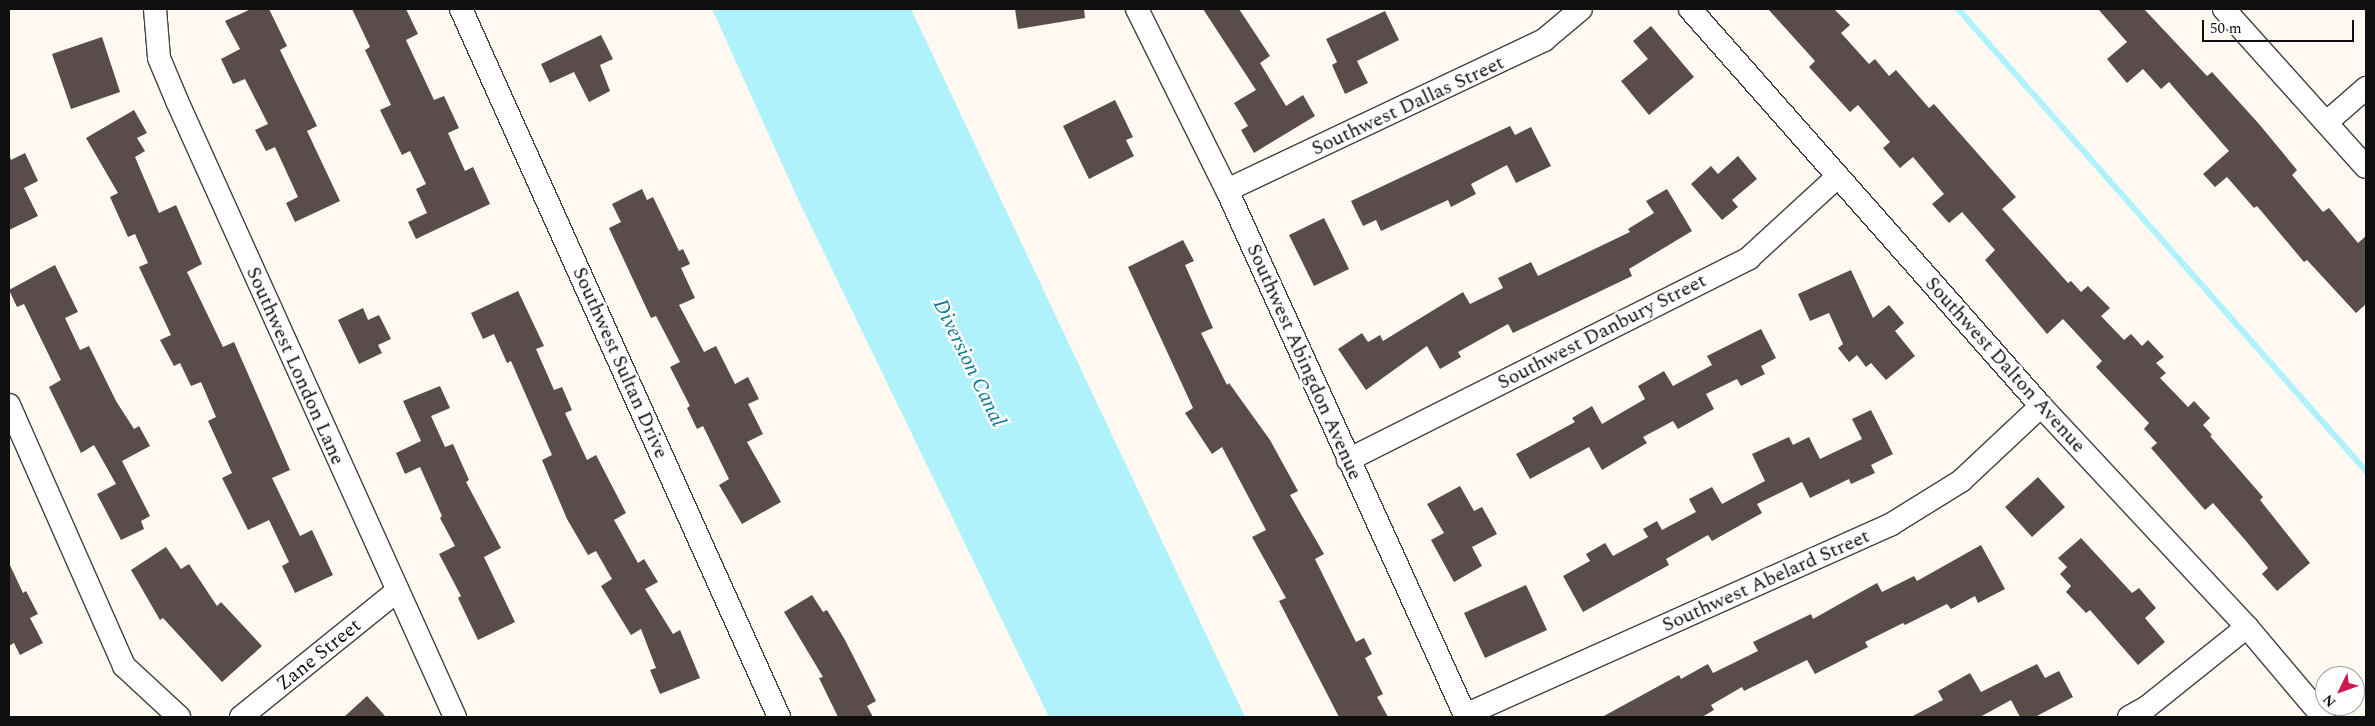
<!DOCTYPE html>
<style>
body{margin:0}
#map{position:relative;width:2375px;height:726px;overflow:hidden;background:#fff9f1;font-family:Spectral,serif}
div>[style]{position:absolute}
[style*='--x']{left:calc(var(--x)*1px);top:calc(var(--y)*1px);width:calc(var(--w)*1px);rotate:calc(var(--a)*1deg)}
.water>*{inset:0;background:#b0f2fc}
.stream>*{height:6px;margin:-3px;padding:0 3px;transform-origin:3px;border-radius:3px;background:#b0f2fc}
.building>*{inset:0;background:#594c4a}
.roads{filter:drop-shadow(1px 0 #424242) drop-shadow(-1px 0 #424242) drop-shadow(0 1px #424242) drop-shadow(0 -1px #424242)}
.minor>*{height:22px;margin:-11px;padding:0 11px;transform-origin:11px;border-radius:11px;background:#fff}
span{translate:-50% -50%;white-space:nowrap;text-align:center;line-height:1.15;-webkit-text-stroke:5px #fff;paint-order:stroke}
.street-label{font-size:20px;color:#0f0f0f}
.water-label{font-size:21px;color:#0c7c96;font-style:italic}
.frame{position:absolute;inset:0;border:10px solid #0f0f0f;pointer-events:none}
.north{position:absolute;left:2315px;top:666px;width:50px;height:50px;box-sizing:border-box;background:#fff;border:1px solid #9f9f9f;border-radius:50%;rotate:228deg;font-size:14px;font-weight:700;line-height:20px;text-align:center;color:#0f0f0f}
.north::after{content:'';display:block;margin:auto;width:18px;height:22px;background:#ce184e;clip-path:polygon(50% 0,100% 100%,50% 72%,0 100%)}
.scale{position:absolute;left:2202px;top:20px;width:152px;height:22px;box-sizing:border-box;border:2px solid #0f0f0f;border-top:0;padding-left:6px;font-size:15px;line-height:18px;white-space:nowrap;color:#0f0f0f;-webkit-text-stroke:4px #fff;paint-order:stroke}
</style>
<div id="map">
<div class="water">
<div style="clip-path:polygon(712px 9px,911px 9px,1245px 717px,1049px 717px,797px 197px)"></div>
</div>
<div class="stream">
<div style="--x:1958;--y:9;--w:616;--a:48.55"></div>
</div>
<div class="building">
<div style="clip-path:polygon(251px 9px,269px 9px,287px 46px,280px 50px,317px 126px,307px 131px,340px 201px,295px 222px,286px 203px,298px 197px,275px 147px,266px 151px,255px 130px,268px 124px,245px 79px,233px 84px,221px 59px,240px 49px,225px 21px)"></div>
<div style="clip-path:polygon(352px 9px,406px 9px,418px 34px,406px 40px,434px 100px,444px 96px,459px 128px,448px 133px,465px 171px,473px 167px,490px 204px,416px 239px,408px 222px,427px 213px,416px 189px,426px 184px,410px 151px,402px 155px,380px 110px,391px 105px,365px 50px,370px 47px)"></div>
<div style="clip-path:polygon(1015px 9px,1084px 9px,1085px 18px,1018px 29px)"></div>
<div style="clip-path:polygon(1203px 9px,1239px 9px,1270px 56px,1260px 63px,1286px 106px,1303px 95px,1315px 116px,1254px 153px,1241px 130px,1248px 126px,1234px 103px,1256px 90px)"></div>
<div style="clip-path:polygon(1768px 9px,1834px 9px,1850px 25px,1841px 33px,1869px 64px,1875px 59px,1889px 76px,1896px 70px,1929px 108px,1934px 104px,2016px 197px,2002px 209px,2068px 283px,2071px 281px,2081px 292px,2088px 286px,2110px 308px,2101px 316px,2124px 340px,2131px 334px,2142px 346px,2148px 340px,2164px 357px,2156px 363px,2166px 373px,2160px 378px,2188px 407px,2194px 401px,2210px 418px,2203px 425px,2212px 435px,2210px 436px,2263px 497px,2260px 500px,2310px 563px,2277px 591px,2262px 574px,2268px 568px,2246px 541px,2213px 503px,2205px 510px,2151px 448px,2157px 443px,2144px 429px,2149px 423px,2096px 367px,2102px 361px,2063px 319px,2047px 334px,1985px 260px,1995px 250px,1962px 212px,1949px 223px,1932px 204px,1944px 194px,1913px 157px,1900px 168px,1883px 148px,1890px 142px,1858px 105px,1850px 112px,1809px 67px,1815px 61px)"></div>
<div style="clip-path:polygon(2098px 9px,2144px 9px,2207px 76px,2212px 72px,2259px 124px,2297px 170px,2292px 175px,2323px 212px,2329px 208px,2358px 243px,2366px 236px,2366px 304px,2356px 313px,2307px 260px,2304px 262px,2257px 206px,2254px 208px,2227px 177px,2215px 187px,2203px 174px,2229px 151px,2169px 82px,2161px 89px,2143px 69px,2127px 83px,2107px 59px,2127px 42px)"></div>
<div style="clip-path:polygon(1385px 11px,1399px 40px,1357px 61px,1368px 83px,1345px 94px,1332px 65px,1337px 62px,1326px 39px)"></div>
<div style="clip-path:polygon(1651px 26px,1694px 77px,1649px 115px,1621px 81px,1648px 59px,1633px 41px)"></div>
<div style="clip-path:polygon(601px 35px,613px 59px,600px 65px,610px 91px,589px 102px,574px 72px,550px 83px,541px 64px)"></div>
<div style="clip-path:polygon(102px 37px,120px 92px,71px 109px,52px 54px)"></div>
<div style="clip-path:polygon(1115px 100px,1133px 137px,1126px 140px,1134px 156px,1089px 179px,1063px 126px)"></div>
<div style="clip-path:polygon(134px 110px,147px 133px,137px 138px,145px 151px,135px 157px,159px 213px,176px 205px,202px 264px,187px 272px,223px 347px,234px 342px,290px 470px,272px 478px,300px 536px,312px 530px,333px 575px,295px 593px,282px 566px,289px 562px,269px 520px,248px 530px,222px 478px,232px 473px,208px 421px,216px 417px,201px 382px,191px 386px,180px 363px,174px 366px,160px 340px,171px 335px,139px 267px,148px 263px,135px 234px,128px 237px,110px 197px,118px 193px,86px 138px)"></div>
<div style="clip-path:polygon(1510px 126px,1515px 135px,1531px 127px,1551px 166px,1516px 183px,1507px 165px,1471px 184px,1476px 194px,1451px 207px,1448px 200px,1381px 231px,1376px 220px,1363px 226px,1351px 201px)"></div>
<div style="clip-path:polygon(25px 153px,38px 181px,24px 188px,38px 216px,9px 230px,9px 155px,11px 160px)"></div>
<div style="clip-path:polygon(1738px 156px,1757px 179px,1732px 200px,1738px 207px,1722px 220px,1691px 184px,1711px 166px,1718px 174px)"></div>
<div style="clip-path:polygon(642px 189px,647px 200px,653px 197px,679px 251px,683px 249px,690px 264px,681px 268px,695px 298px,679px 305px,704px 352px,716px 346px,735px 384px,748px 377px,759px 399px,748px 404px,763px 434px,747px 442px,781px 502px,742px 524px,719px 485px,729px 479px,703px 426px,697px 429px,687px 408px,690px 406px,670px 367px,680px 362px,656px 316px,651px 318px,609px 228px,621px 222px,612px 204px)"></div>
<div style="clip-path:polygon(1667px 189px,1692px 231px,1629px 269px,1632px 276px,1513px 333px,1508px 324px,1458px 352px,1461px 357px,1440px 369px,1427px 346px,1366px 390px,1338px 349px,1362px 333px,1368px 342px,1380px 335px,1383px 341px,1463px 292px,1470px 304px,1503px 288px,1498px 278px,1531px 262px,1538px 276px,1630px 232px,1628px 229px,1654px 213px,1646px 201px)"></div>
<div style="clip-path:polygon(1324px 218px,1349px 269px,1314px 286px,1289px 235px)"></div>
<div style="clip-path:polygon(1183px 240px,1194px 261px,1185px 265px,1213px 328px,1201px 333px,1227px 385px,1229px 383px,1270px 440px,1298px 491px,1290px 495px,1324px 554px,1315px 559px,1356px 642px,1364px 638px,1372px 654px,1365px 658px,1383px 694px,1377px 697px,1388px 717px,1339px 717px,1279px 601px,1286px 598px,1252px 537px,1266px 530px,1222px 447px,1212px 454px,1185px 413px,1193px 408px,1128px 267px)"></div>
<div style="clip-path:polygon(55px 265px,78px 312px,65px 318px,80px 350px,89px 346px,116px 401px,134px 429px,139px 426px,150px 446px,122px 461px,150px 516px,141px 521px,144px 529px,121px 540px,97px 494px,116px 484px,94px 445px,81px 453px,49px 387px,61px 380px,24px 304px,17px 307px,9px 290px)"></div>
<div style="clip-path:polygon(1851px 270px,1873px 318px,1889px 305px,1904px 323px,1895px 331px,1915px 356px,1886px 380px,1871px 363px,1866px 367px,1857px 355px,1849px 362px,1838px 348px,1843px 344px,1829px 313px,1810px 321px,1798px 294px)"></div>
<div style="clip-path:polygon(518px 291px,544px 346px,536px 349px,554px 390px,562px 387px,572px 410px,565px 413px,587px 460px,596px 455px,626px 513px,614px 520px,638px 563px,644px 559px,658px 582px,645px 589px,673px 634px,680px 630px,700px 678px,660px 694px,650px 670px,656px 668px,641px 629px,631px 635px,601px 586px,612px 579px,596px 551px,588px 555px,567px 519px,542px 460px,552px 455px,511px 361px,507px 363px,494px 334px,483px 339px,471px 313px)"></div>
<div style="clip-path:polygon(363px 308px,368px 320px,379px 315px,391px 339px,378px 345px,382px 353px,359px 364px,338px 320px)"></div>
<div style="clip-path:polygon(1761px 329px,1776px 358px,1761px 366px,1765px 374px,1741px 386px,1737px 379px,1706px 394px,1714px 409px,1678px 429px,1673px 421px,1643px 437px,1647px 443px,1602px 470px,1589px 447px,1530px 479px,1516px 454px,1575px 422px,1572px 418px,1592px 406px,1602px 424px,1645px 399px,1638px 386px,1664px 371px,1673px 386px,1712px 365px,1707px 356px)"></div>
<div style="clip-path:polygon(440px 386px,450px 408px,431px 416px,445px 447px,453px 444px,469px 480px,466px 482px,501px 548px,484px 557px,515px 622px,478px 640px,458px 598px,461px 596px,439px 554px,455px 546px,440px 518px,442px 516px,420px 467px,405px 474px,396px 453px,421px 441px,403px 401px)"></div>
<div style="clip-path:polygon(1871px 410px,1893px 454px,1871px 465px,1875px 473px,1851px 484px,1849px 479px,1810px 498px,1802px 482px,1757px 504px,1762px 513px,1712px 541px,1708px 535px,1666px 559px,1669px 565px,1583px 612px,1563px 576px,1590px 561px,1586px 554px,1605px 543px,1613px 556px,1648px 537px,1643px 529px,1657px 521px,1662px 530px,1696px 512px,1689px 499px,1712px 487px,1722px 504px,1765px 481px,1752px 454px,1789px 437px,1793px 445px,1809px 437px,1820px 459px,1862px 439px,1852px 419px)"></div>
<div style="clip-path:polygon(2038px 477px,2065px 507px,2032px 537px,2005px 507px)"></div>
<div style="clip-path:polygon(1460px 486px,1474px 511px,1482px 507px,1497px 534px,1472px 547px,1482px 566px,1454px 582px,1431px 540px,1444px 533px,1427px 504px)"></div>
<div style="clip-path:polygon(2081px 538px,2132px 593px,2139px 588px,2156px 608px,2145px 618px,2165px 642px,2138px 665px,2090px 610px,2086px 613px,2066px 592px,2071px 586px,2060px 574px,2067px 567px,2058px 558px)"></div>
<div style="clip-path:polygon(1981px 545px,2005px 589px,1978px 603px,1975px 596px,1951px 609px,1947px 604px,1905px 625px,1903px 623px,1865px 642px,1868px 647px,1815px 674px,1807px 660px,1744px 691px,1742px 687px,1711px 705px,1714px 710px,1702px 717px,1602px 717px,1679px 675px,1681px 679px,1708px 664px,1713px 673px,1758px 651px,1753px 642px,1811px 614px,1813px 619px,1877px 583px,1882px 592px,1914px 576px,1917px 581px)"></div>
<div style="clip-path:polygon(166px 547px,181px 569px,189px 564px,217px 606px,221px 602px,262px 646px,222px 682px,163px 618px,160px 620px,131px 570px)"></div>
<div style="clip-path:polygon(9px 563px,23px 593px,26px 591px,38px 614px,30px 618px,43px 643px,20px 655px,14px 643px,9px 646px)"></div>
<div style="clip-path:polygon(1526px 585px,1547px 630px,1485px 658px,1464px 613px)"></div>
<div style="clip-path:polygon(812px 595px,823px 612px,827px 610px,845px 640px,876px 701px,867px 706px,873px 717px,838px 717px,819px 678px,823px 677px,784px 612px)"></div>
<div style="clip-path:polygon(2037px 664px,2045px 678px,2059px 671px,2073px 697px,2035px 717px,2020px 717px,2011px 700px,1980px 717px,1911px 717px,1943px 700px,1938px 691px,1970px 673px,1981px 692px)"></div>
<div style="clip-path:polygon(367px 696px,386px 717px,344px 717px)"></div>
</div>
<div class="roads">
<div class="minor">
<div style="--x:155;--y:9;--w:49;--a:85.3"></div>
<div style="--x:159;--y:58;--w:47;--a:67.3"></div>
<div style="--x:177;--y:101;--w:676;--a:65.71"></div>
<div style="--x:461;--y:9;--w:776;--a:65.81"></div>
<div style="--x:1137;--y:9;--w:202;--a:63.6"></div>
<div style="--x:1227;--y:190;--w:579;--a:65.61"></div>
<div style="--x:1690;--y:9;--w:530;--a:48.52"></div>
<div style="--x:2041;--y:406;--w:302;--a:47"></div>
<div style="--x:2247;--y:627;--w:118;--a:49.8"></div>
<div style="--x:2224;--y:9;--w:212;--a:48.1"></div>
<div style="--x:2327;--y:122;--w:52;--a:-41.1"></div>
<div style="--x:1227;--y:190;--w:351;--a:-25.3"></div>
<div style="--x:1544;--y:40;--w:48;--a:-40"></div>
<div style="--x:9;--y:405;--w:285;--a:66.2"></div>
<div style="--x:124;--y:666;--w:75;--a:42.8"></div>
<div style="--x:1348;--y:460;--w:449;--a:-26.7"></div>
<div style="--x:1749;--y:258;--w:120;--a:-42.6"></div>
<div style="--x:1465;--y:715;--w:466;--a:-24.1"></div>
<div style="--x:1890;--y:525;--w:84;--a:-31.8"></div>
<div style="--x:1961;--y:481;--w:110;--a:-43.2"></div>
<div style="--x:241;--y:717;--w:199;--a:-38.9"></div>
<div style="--x:2129;--y:717;--w:21;--a:-29"></div>
<div style="--x:2147;--y:707;--w:128;--a:-38.7"></div>
</div>
</div>
<div class="street-label">
<span style="left:1408px;top:106px;rotate:-25deg">Southwest Dallas Street</span>
<span style="left:1602px;top:332px;rotate:-27deg">Southwest Danbury Street</span>
<span style="left:1304px;top:362px;rotate:66deg">Southwest Abingdon Avenue</span>
<span style="left:620px;top:363px;rotate:66deg">Southwest Sultan Drive</span>
<span style="left:2005px;top:365px;rotate:48deg">Southwest Dalton Avenue</span>
<span style="left:295px;top:366px;rotate:66deg">Southwest London Lane</span>
<span style="left:1766px;top:581px;rotate:-24deg">Southwest Abelard Street</span>
<span style="left:319px;top:655px;rotate:-39deg">Zane Street</span>
</div>
<div class="water-label">
<span style="left:969px;top:363px;rotate:64deg">Diversion Canal</span>
</div>
<div class="frame"></div>
<div class="north">N</div>
<div class="scale">50 m</div>
</div>
